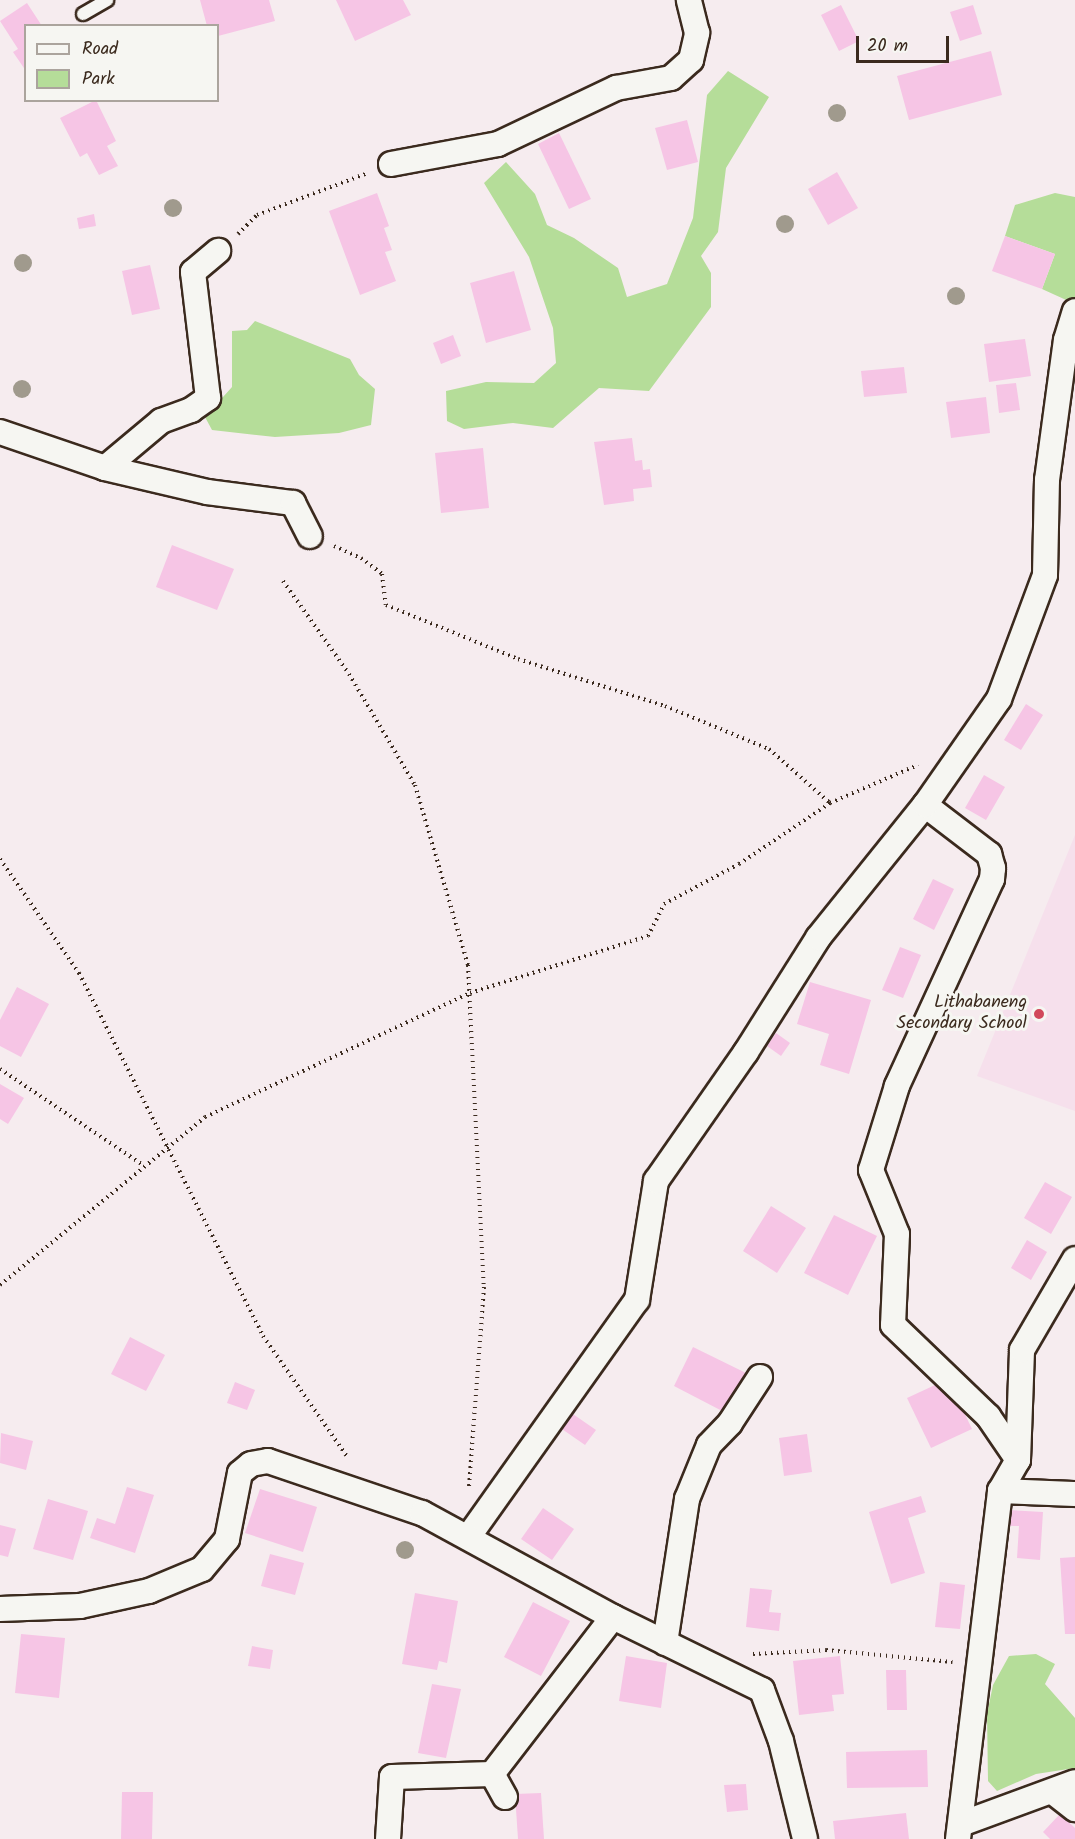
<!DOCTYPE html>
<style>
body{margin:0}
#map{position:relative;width:1075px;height:1839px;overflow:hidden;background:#f6ecef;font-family:Kalam,sans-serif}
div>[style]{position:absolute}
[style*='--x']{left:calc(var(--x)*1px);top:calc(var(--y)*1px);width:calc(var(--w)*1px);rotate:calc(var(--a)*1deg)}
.built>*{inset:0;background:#f6e0ec}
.green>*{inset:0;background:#b5dd99}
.building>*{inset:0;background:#f6c5e5}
.path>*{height:4px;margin-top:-2px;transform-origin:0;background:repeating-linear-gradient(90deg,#3b2a1e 0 1.5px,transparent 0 6px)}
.roads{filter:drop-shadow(2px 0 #3b2a1e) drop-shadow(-2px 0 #3b2a1e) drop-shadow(0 2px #3b2a1e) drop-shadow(0 -2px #3b2a1e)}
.service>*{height:12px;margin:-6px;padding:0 6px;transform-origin:6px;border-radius:6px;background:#f6f6f2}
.minor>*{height:24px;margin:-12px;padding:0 12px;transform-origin:12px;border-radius:12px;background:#f6f6f2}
.trees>*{width:18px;height:18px;margin:-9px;border-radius:50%;background:#a09a8d}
.dots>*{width:16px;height:16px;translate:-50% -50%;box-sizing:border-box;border:3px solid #f6f6f2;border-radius:50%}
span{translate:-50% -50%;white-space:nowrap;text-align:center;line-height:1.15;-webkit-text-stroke:6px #f6f6f2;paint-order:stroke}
.poi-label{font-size:18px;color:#3b2a1e}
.right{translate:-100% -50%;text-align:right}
.legend{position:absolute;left:24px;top:24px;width:195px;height:78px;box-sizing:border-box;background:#f6f6f2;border:2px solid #aba49d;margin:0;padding:8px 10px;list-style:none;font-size:18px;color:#3b2a1e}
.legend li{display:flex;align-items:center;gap:12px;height:30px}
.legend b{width:30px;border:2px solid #aba49d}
.scale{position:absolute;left:856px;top:36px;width:93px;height:27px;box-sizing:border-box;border:3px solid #3b2a1e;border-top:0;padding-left:8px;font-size:18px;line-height:21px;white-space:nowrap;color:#3b2a1e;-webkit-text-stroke:4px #f6f6f2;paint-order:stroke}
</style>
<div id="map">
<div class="built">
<div style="clip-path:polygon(1075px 835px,1075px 1111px,977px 1076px)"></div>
</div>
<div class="green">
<div style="clip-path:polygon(728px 71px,769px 97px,726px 168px,718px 232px,701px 256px,711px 273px,711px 307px,649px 391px,599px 388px,553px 428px,513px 423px,464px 429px,447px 421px,446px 391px,486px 382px,534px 383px,556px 363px,553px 328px,529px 257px,484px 183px,506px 162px,535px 194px,547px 225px,574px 238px,618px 268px,627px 297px,667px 284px,693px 218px,707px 95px)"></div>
<div style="clip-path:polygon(1055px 193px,1075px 197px,1075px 304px,1042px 289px,1055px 254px,1005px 236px,1015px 205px)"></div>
<div style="clip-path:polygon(255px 321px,350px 359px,359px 375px,375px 389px,371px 425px,339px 433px,275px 437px,212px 430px,205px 417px,232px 387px,232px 331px,247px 330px)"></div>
<div style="clip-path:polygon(1036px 1654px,1055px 1664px,1045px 1684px,1075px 1718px,1075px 1768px,1036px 1774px,997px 1791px,988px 1781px,987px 1714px,993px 1685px,1009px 1656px)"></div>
</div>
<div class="building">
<div style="clip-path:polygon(200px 0,269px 0,275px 21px,218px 36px,218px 26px,207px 26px)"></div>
<div style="clip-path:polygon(336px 0,403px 0,411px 15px,355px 41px)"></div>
<div style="clip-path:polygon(27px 3px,42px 26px,26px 26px,26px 71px,13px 52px,18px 49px,0 21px)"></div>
<div style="clip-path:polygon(841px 5px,859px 41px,839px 51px,821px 15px)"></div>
<div style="clip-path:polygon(973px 5px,982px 34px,960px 41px,950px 12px)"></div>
<div style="clip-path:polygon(991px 51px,1002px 95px,909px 120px,897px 76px)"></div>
<div style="clip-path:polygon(96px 100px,116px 141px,107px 146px,118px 166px,99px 175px,87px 153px,80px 157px,60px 118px)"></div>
<div style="clip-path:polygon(687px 120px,698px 162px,667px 170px,655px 128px)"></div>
<div style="clip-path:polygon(559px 133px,591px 199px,569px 209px,538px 144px)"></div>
<div style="clip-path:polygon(837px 172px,858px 208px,828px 225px,808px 189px)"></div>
<div style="clip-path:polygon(377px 193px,389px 226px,384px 228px,392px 250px,385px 252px,396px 281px,360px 295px,329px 211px)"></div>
<div style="clip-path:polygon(94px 214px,96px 226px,79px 229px,77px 218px)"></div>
<div style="clip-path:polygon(1005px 236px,1055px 254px,1042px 289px,992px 271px)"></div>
<div style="clip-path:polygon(150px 265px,160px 309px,132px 315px,122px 271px)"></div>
<div style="clip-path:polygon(514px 271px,531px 330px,486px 343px,470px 283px)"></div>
<div style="clip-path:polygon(453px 335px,461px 356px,441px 364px,433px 343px)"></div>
<div style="clip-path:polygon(1025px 339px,1031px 376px,989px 382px,984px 344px)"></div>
<div style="clip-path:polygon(904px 367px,907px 393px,864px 397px,861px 371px)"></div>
<div style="clip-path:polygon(1016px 383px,1020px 410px,999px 413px,996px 385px)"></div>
<div style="clip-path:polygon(986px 397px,990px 433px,951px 438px,946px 402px)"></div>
<div style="clip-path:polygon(632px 438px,635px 461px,642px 460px,643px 470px,650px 469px,652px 487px,633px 489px,634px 501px,604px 505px,594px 442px)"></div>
<div style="clip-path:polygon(483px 448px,489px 508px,441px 513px,435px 453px)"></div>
<div style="clip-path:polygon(172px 545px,234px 569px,217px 610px,156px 587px)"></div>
<div style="clip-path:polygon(1026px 704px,1043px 715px,1021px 750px,1004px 740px)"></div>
<div style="clip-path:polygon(984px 775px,1005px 787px,986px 820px,965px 808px)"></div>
<div style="clip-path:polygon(933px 879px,954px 889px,934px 930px,913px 919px)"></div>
<div style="clip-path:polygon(900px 947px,921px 955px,903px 998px,882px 990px)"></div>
<div style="clip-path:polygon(810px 982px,871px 1000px,849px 1074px,820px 1065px,829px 1034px,797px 1024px)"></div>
<div style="clip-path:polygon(17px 987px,49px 1004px,21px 1057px,0 1046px,0 1020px)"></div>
<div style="clip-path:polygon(776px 1033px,790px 1043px,781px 1056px,767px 1046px)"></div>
<div style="clip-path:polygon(0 1084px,24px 1098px,8px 1124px,0 1119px)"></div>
<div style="clip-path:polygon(1045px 1182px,1072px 1197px,1051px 1234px,1024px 1218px)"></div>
<div style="clip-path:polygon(771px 1206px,806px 1228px,777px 1273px,743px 1251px)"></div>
<div style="clip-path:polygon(834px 1215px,877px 1236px,848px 1295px,804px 1273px)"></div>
<div style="clip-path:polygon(1027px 1240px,1047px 1252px,1031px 1280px,1011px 1268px)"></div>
<div style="clip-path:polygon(130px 1337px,165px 1355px,146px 1391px,111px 1374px)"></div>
<div style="clip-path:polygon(693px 1347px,746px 1373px,726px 1413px,674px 1386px)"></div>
<div style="clip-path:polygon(948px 1379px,972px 1429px,931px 1448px,907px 1398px)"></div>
<div style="clip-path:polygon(235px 1382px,255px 1390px,247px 1410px,227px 1403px)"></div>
<div style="clip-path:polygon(570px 1412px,596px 1430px,585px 1445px,559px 1427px)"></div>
<div style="clip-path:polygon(1px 1433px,33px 1441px,26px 1470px,0 1463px)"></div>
<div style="clip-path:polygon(807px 1434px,812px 1472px,784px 1476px,779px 1438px)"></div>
<div style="clip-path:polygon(127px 1487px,154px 1495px,135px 1553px,90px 1538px,97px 1518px,115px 1524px)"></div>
<div style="clip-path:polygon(260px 1489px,317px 1507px,303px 1552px,245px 1533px)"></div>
<div style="clip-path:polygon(921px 1496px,926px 1512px,908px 1518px,925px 1573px,891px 1584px,869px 1512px)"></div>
<div style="clip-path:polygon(48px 1499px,88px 1511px,73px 1560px,33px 1549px)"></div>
<div style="clip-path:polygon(543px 1508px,574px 1529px,552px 1560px,521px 1539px)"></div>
<div style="clip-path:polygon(1007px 1510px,1043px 1512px,1040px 1560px,1017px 1558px,1019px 1526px,1005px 1526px)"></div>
<div style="clip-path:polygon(0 1525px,16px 1529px,8px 1557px,0 1555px)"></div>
<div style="clip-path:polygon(270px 1554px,304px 1563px,295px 1595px,261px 1586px)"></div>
<div style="clip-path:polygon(1075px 1557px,1075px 1634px,1065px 1634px,1060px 1558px)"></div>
<div style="clip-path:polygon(940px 1582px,965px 1585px,960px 1629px,935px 1627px)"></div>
<div style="clip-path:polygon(750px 1588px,772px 1590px,769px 1612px,781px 1613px,779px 1631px,746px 1627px)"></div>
<div style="clip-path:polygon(415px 1593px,458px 1601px,447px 1663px,439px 1661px,437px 1670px,402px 1664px)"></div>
<div style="clip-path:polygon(533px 1602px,570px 1621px,541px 1676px,504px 1657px)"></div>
<div style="clip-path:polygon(21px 1634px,65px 1638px,59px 1698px,15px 1693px)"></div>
<div style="clip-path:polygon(252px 1646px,273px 1650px,270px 1669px,248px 1666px)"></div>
<div style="clip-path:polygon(626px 1656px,667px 1663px,661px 1708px,619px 1701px)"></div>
<div style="clip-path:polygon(840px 1656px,844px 1694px,832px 1695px,834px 1711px,799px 1715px,793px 1661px)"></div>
<div style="clip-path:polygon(886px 1670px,906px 1670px,907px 1710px,887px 1710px)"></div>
<div style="clip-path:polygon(432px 1684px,461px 1689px,446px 1758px,418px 1753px)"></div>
<div style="clip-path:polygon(927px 1750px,928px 1787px,847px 1788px,846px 1752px)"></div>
<div style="clip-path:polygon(746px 1784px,748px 1810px,727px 1812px,724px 1785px)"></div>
<div style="clip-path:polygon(122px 1792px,153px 1792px,152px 1839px,121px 1839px)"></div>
<div style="clip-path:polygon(541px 1793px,544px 1839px,518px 1839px,515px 1794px)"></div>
<div style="clip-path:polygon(906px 1813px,909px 1839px,835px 1839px,833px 1821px)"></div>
<div style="clip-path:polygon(1060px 1814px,1075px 1828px,1075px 1839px,1050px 1839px,1043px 1832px)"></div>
</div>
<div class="path">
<div style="--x:238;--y:234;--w:27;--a:-45"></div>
<div style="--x:257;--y:215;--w:116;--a:-20.8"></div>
<div style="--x:334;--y:546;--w:30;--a:24"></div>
<div style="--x:361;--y:558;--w:26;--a:37"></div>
<div style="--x:382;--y:574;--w:31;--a:83"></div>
<div style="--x:386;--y:605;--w:143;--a:22.2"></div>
<div style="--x:518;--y:659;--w:154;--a:17.7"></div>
<div style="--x:665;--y:706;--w:113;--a:22.5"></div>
<div style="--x:769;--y:749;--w:81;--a:41.5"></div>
<div style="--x:283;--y:581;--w:114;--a:54.6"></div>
<div style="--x:349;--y:674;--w:129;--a:59.3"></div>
<div style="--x:415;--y:785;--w:188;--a:73.6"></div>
<div style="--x:468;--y:965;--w:322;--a:87.2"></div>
<div style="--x:484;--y:1287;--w:201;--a:94.3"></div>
<div style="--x:0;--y:859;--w:139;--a:55.3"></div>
<div style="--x:79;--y:973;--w:407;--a:63.1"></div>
<div style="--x:263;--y:1336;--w:149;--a:55.1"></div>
<div style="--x:0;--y:1069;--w:172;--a:33.9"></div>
<div style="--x:0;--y:1285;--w:265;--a:-39.3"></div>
<div style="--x:205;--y:1117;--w:293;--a:-25.1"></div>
<div style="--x:470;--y:993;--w:187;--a:-17.8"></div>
<div style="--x:648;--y:936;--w:36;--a:-63"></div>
<div style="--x:664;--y:904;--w:85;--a:-28.1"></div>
<div style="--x:739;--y:864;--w:110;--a:-33.8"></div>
<div style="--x:830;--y:803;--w:96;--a:-23.4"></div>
<div style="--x:753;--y:1654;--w:73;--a:-3.1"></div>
<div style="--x:826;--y:1650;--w:127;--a:5.4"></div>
</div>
<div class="roads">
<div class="service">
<div style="--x:83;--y:14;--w:28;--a:-30"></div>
</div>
<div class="minor">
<div style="--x:391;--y:164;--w:109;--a:-10.6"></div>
<div style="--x:498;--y:144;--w:131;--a:-25.4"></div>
<div style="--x:616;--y:88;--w:56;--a:-10.3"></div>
<div style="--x:671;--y:78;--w:27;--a:-42"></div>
<div style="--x:691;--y:60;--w:28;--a:-77"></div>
<div style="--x:697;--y:33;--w:34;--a:-104"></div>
<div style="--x:0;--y:432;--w:111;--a:18.9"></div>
<div style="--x:105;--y:468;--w:105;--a:13.2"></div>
<div style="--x:207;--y:492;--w:87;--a:7.3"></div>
<div style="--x:293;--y:503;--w:37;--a:63"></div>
<div style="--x:105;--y:468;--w:73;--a:-40"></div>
<div style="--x:161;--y:421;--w:32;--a:-20"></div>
<div style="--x:191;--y:410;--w:21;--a:-35"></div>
<div style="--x:208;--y:398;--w:127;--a:-96.8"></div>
<div style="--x:193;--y:272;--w:33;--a:-40"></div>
<div style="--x:925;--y:805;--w:81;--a:37.4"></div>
<div style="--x:989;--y:854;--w:15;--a:74"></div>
<div style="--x:993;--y:868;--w:11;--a:95"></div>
<div style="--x:992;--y:879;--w:228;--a:114.7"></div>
<div style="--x:897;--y:1086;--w:88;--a:107.2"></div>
<div style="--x:871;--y:1170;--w:69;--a:67.9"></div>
<div style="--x:897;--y:1234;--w:91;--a:92.5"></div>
<div style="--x:893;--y:1325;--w:132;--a:43.8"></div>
<div style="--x:988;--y:1416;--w:53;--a:55.7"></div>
<div style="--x:1000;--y:1491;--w:75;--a:2.3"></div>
<div style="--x:469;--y:1536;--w:290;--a:-54.6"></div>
<div style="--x:637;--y:1300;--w:121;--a:-80.9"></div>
<div style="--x:656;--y:1181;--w:157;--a:-55.1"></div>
<div style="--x:746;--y:1052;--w:135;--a:-57.7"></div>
<div style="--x:818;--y:938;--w:171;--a:-51.2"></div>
<div style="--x:925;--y:805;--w:129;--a:-55.1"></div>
<div style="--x:999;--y:699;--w:132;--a:-69.6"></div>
<div style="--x:1045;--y:575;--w:95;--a:-88.8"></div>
<div style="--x:1047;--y:480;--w:141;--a:-82.3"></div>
<div style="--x:1066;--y:340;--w:30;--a:-73"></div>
<div style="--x:0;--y:1609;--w:80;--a:-2.1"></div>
<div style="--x:80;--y:1606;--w:71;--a:-12.3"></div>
<div style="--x:149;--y:1591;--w:57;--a:-22.5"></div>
<div style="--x:202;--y:1569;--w:39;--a:-50"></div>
<div style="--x:227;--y:1539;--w:67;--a:-78.9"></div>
<div style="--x:240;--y:1473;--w:14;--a:-39"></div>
<div style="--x:251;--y:1464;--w:17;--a:-10"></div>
<div style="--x:268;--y:1461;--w:163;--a:18.7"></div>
<div style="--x:422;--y:1513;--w:217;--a:28.6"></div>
<div style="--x:613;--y:1617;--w:166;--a:26.1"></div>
<div style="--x:762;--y:1690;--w:54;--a:69.6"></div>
<div style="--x:781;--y:1741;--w:101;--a:76.2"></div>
<div style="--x:665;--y:1643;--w:146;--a:-81.3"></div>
<div style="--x:687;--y:1499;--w:58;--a:-67.8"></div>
<div style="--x:709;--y:1445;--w:30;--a:-46"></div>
<div style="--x:730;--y:1423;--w:55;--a:-56.9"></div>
<div style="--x:1053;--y:1792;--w:28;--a:38"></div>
<div style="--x:505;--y:1797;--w:26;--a:-119"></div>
<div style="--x:492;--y:1774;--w:198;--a:-52.4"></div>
<div style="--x:961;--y:1824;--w:121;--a:-20.2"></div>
<div style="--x:388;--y:1839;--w:62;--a:-86.3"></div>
<div style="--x:392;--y:1777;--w:100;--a:-1.7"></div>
<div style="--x:958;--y:1839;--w:351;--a:-83.1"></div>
<div style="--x:1000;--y:1491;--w:36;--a:-60"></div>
<div style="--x:1018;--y:1460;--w:110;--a:-87.9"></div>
<div style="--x:1022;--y:1350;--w:105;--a:-59.8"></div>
</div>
</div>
<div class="trees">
<div style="left:837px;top:113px"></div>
<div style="left:173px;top:208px"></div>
<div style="left:785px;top:224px"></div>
<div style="left:23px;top:263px"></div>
<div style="left:956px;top:296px"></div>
<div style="left:22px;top:389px"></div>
<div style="left:405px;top:1550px"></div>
</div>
<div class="dots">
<div style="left:1039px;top:1014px;background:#d1495b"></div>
</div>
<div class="poi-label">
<span class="right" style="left:1027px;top:1014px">Lithabaneng<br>Secondary School</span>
</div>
<ul class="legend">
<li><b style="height:8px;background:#f6f6f2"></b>Road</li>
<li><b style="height:16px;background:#b5dd99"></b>Park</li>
</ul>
<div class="scale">20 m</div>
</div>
